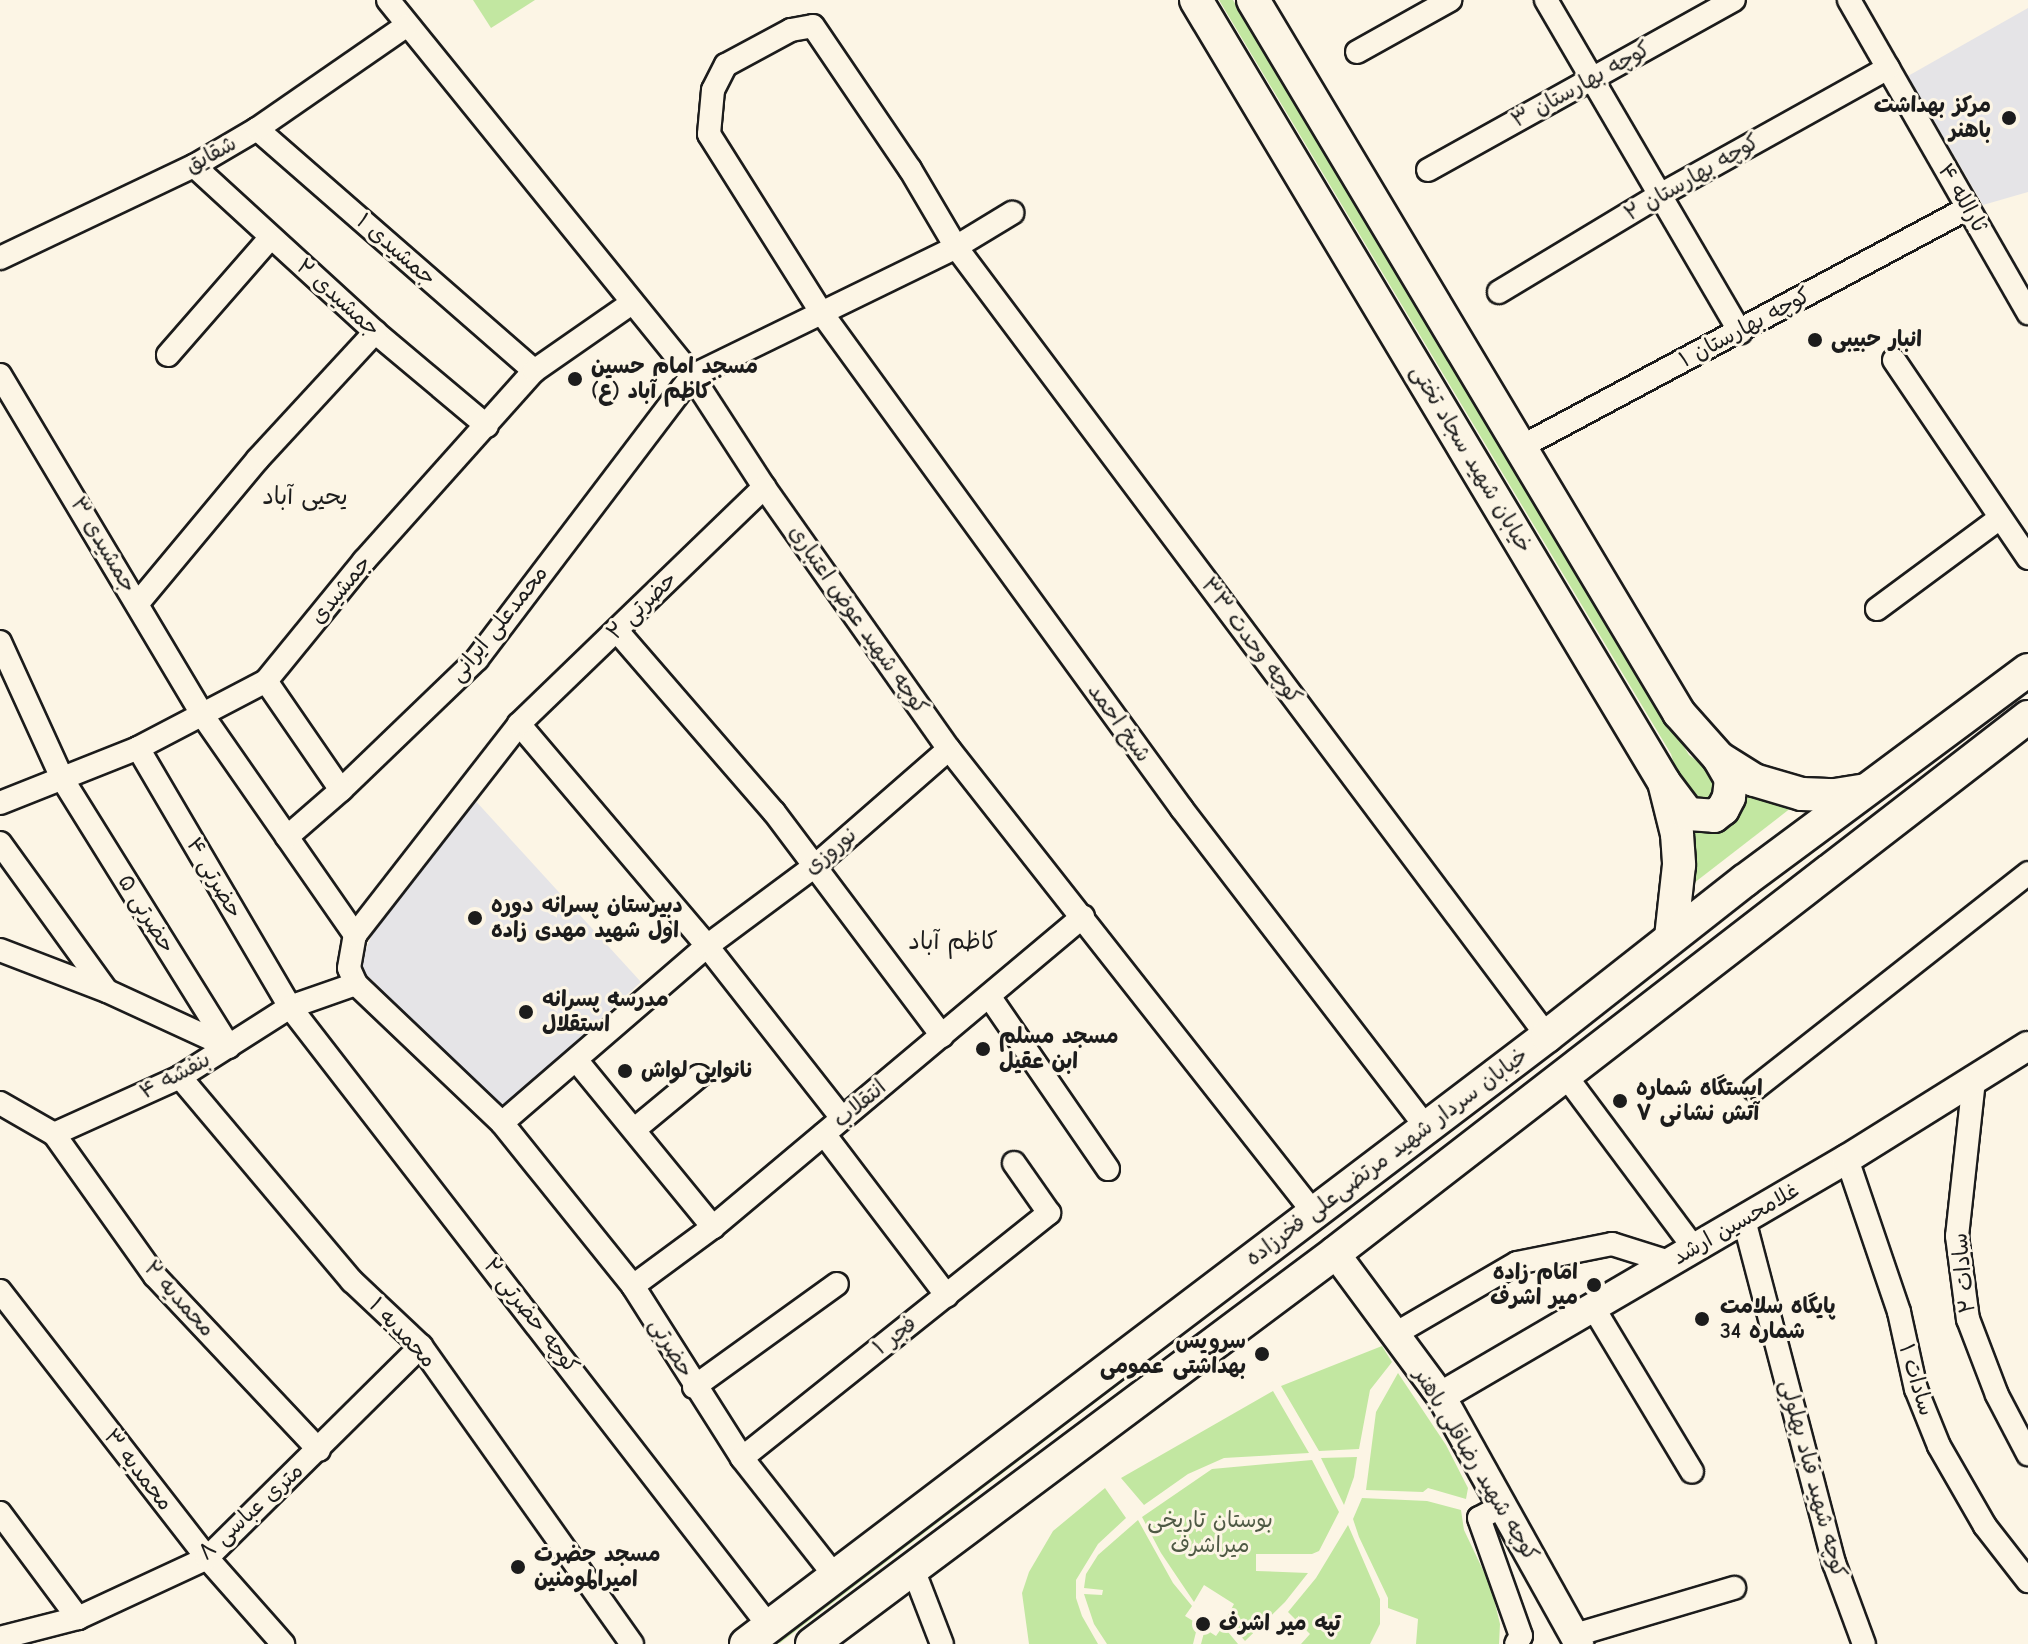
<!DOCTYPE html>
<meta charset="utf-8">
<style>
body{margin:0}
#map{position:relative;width:2028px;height:1644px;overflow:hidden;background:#fcf5e5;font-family:"Comic Neue","Playpen Sans Arabic",sans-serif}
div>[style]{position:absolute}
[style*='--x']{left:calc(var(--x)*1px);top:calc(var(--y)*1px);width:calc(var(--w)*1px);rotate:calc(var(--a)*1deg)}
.built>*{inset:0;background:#e5e4e7}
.green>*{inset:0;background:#c2e7a1}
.roads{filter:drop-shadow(2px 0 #1c1c1c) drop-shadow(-2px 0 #1c1c1c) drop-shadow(0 2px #1c1c1c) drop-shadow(0 -2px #1c1c1c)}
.minor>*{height:22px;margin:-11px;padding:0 11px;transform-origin:11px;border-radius:11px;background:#fcf5e5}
.tertiary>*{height:28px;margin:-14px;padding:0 14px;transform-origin:14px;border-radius:14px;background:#fcf5e5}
.secondary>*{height:32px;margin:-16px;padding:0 16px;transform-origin:16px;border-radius:16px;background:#fcf5e5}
.dots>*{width:22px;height:22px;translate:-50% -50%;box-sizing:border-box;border:4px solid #fcf5e5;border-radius:50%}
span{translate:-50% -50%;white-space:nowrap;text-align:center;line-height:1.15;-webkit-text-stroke:6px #fcf5e5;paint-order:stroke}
.street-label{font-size:22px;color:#1c1c1c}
.poi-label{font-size:22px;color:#1c1c1c;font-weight:700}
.right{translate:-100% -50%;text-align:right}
.left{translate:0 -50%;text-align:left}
.park-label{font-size:22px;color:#4e5944}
.neighbourhood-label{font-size:24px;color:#1c1c1c}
</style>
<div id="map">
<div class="built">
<div style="clip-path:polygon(2028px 8px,2028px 192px,1983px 205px,1908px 76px)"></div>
<div style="clip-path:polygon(472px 797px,641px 982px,502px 1108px,364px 972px,361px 960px,377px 924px)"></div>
</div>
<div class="green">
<div style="clip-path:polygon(473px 0,535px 0,491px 28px)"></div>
<div style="clip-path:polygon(1219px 0,1233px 0,1689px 755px,1715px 774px,1715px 797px,1700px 804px,1681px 785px,1671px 754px)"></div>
<div style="clip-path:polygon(1745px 794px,1796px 804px,1694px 883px,1692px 829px)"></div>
<div style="clip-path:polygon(1307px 1233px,1309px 1237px,1250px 1274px,1242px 1289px,1218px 1309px,780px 1643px,766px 1644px,823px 1596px,1206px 1305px)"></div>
<div style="clip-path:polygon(1382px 1346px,1392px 1362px,1370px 1390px,1359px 1449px,1319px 1451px,1281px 1386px)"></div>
<div style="clip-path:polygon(1398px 1373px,1446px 1445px,1468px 1488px,1466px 1499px,1428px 1488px,1423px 1492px,1366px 1490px,1376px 1412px)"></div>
<div style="clip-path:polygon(1273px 1391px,1309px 1453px,1224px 1458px,1188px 1474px,1144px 1505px,1121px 1478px)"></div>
<div style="clip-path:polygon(1357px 1457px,1354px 1477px,1344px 1505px,1321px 1458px)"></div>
<div style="clip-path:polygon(1312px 1460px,1339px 1512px,1319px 1551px,1312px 1554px,1256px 1554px,1256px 1571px,1308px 1573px,1285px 1602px,1245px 1641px,1226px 1619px,1234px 1604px,1204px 1585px,1194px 1602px,1161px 1553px,1142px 1517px,1212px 1469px)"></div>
<div style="clip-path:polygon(1105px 1488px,1126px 1518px,1098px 1544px,1076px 1580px,1076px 1598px,1082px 1616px,1098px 1644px,1029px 1644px,1022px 1593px,1029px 1572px,1053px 1531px)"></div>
<div style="clip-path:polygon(1362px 1498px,1427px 1501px,1461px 1510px,1464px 1530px,1491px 1587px,1500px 1624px,1499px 1644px,1416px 1644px,1418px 1619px,1388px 1608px,1388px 1598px,1359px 1537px,1353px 1519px)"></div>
<div style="clip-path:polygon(1138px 1520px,1173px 1583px,1192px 1606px,1185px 1616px,1198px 1624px,1193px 1644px,1107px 1644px,1094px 1624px,1084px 1594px,1102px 1595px,1103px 1590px,1084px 1588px,1086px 1574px,1098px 1555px)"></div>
<div style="clip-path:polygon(1348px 1525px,1380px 1599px,1380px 1624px,1370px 1644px,1301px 1644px,1310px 1634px,1288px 1612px,1316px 1578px)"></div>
<div style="clip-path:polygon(1223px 1626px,1238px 1644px,1201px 1644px,1205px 1629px,1216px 1636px)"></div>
</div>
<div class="roads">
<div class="minor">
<div style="--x:388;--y:0;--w:484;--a:51"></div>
<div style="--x:692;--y:376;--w:132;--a:57"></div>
<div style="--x:764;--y:487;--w:321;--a:54.8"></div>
<div style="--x:949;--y:749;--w:590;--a:51.81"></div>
<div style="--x:1546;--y:0;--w:385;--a:59.7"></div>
<div style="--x:1849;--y:0;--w:361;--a:60.2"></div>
<div style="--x:1357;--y:52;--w:107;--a:-29.2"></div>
<div style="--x:257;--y:129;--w:368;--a:41.1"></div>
<div style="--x:194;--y:166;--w:246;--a:42.5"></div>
<div style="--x:375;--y:332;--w:146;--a:40"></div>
<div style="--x:1428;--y:170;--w:350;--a:-29.1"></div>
<div style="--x:0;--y:258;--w:215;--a:-25.4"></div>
<div style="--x:194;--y:166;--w:73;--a:-30.4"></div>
<div style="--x:257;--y:129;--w:181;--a:-34.7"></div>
<div style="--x:1499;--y:292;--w:188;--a:-31.1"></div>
<div style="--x:1660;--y:195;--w:261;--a:-29.1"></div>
<div style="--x:168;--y:355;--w:155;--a:-48.9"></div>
<div style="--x:1894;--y:360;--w:239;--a:55.9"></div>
<div style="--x:0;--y:375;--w:397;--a:59.2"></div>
<div style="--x:203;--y:716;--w:267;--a:55.2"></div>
<div style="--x:1521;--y:447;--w:507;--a:-28.13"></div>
<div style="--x:138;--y:603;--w:187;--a:-50.2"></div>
<div style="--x:258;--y:459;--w:173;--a:-47.3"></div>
<div style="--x:1877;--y:609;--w:153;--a:-36.5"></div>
<div style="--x:617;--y:631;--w:240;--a:49.1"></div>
<div style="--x:774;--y:812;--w:280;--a:53.1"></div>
<div style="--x:0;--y:642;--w:152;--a:65.5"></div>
<div style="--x:63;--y:780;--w:314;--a:58.1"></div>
<div style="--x:266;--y:681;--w:132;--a:55.5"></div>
<div style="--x:341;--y:790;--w:189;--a:-43.9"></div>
<div style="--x:477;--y:659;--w:355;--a:-52.8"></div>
<div style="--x:692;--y:376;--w:294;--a:-26"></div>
<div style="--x:956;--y:247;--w:66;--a:-31.3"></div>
<div style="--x:519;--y:724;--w:291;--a:49.7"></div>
<div style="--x:707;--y:946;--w:217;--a:51.9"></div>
<div style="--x:138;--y:748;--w:300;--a:59.6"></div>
<div style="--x:290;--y:1007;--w:783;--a:52.27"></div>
<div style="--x:0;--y:803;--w:149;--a:-21.7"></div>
<div style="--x:138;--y:748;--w:144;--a:-27.6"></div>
<div style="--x:266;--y:681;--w:155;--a:-50.8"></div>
<div style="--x:364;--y:561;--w:255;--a:-48.2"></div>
<div style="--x:534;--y:371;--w:119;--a:-34.8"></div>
<div style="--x:287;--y:837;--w:72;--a:-41"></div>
<div style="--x:0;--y:843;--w:181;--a:54.2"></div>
<div style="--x:0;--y:950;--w:115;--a:21"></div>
<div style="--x:107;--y:991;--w:134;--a:24.7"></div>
<div style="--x:356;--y:984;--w:202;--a:43.6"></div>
<div style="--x:502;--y:1123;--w:209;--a:51.2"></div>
<div style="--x:633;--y:1286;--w:204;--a:57.6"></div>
<div style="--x:742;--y:1458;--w:150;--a:51.8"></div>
<div style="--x:989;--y:996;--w:210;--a:55.5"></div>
<div style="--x:577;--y:1061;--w:215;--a:50.7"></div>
<div style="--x:1565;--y:1075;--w:216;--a:53.3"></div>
<div style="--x:180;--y:1077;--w:267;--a:49.9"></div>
<div style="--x:352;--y:1281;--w:95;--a:43.3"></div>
<div style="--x:421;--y:1346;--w:365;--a:54.7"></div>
<div style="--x:1974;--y:1080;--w:157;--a:96.2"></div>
<div style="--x:1957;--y:1236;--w:84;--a:82.5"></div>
<div style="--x:1968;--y:1319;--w:81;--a:69.1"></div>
<div style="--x:1997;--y:1395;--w:67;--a:62.3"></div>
<div style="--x:1754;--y:1089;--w:349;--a:-38.2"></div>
<div style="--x:0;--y:1103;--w:62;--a:29.9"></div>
<div style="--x:54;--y:1134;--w:174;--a:54.6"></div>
<div style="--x:155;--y:1276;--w:239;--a:46.7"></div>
<div style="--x:502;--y:1123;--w:271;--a:-40.8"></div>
<div style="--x:707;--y:946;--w:136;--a:-36.6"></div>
<div style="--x:816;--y:865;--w:176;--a:-41.1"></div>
<div style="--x:1426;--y:1127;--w:401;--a:-127.5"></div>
<div style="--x:1182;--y:809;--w:614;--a:-125.99"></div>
<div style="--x:821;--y:312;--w:210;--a:-122.2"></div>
<div style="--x:709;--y:134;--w:44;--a:-84.8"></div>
<div style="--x:713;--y:90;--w:28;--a:-63"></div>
<div style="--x:726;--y:65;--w:74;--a:-28.3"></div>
<div style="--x:791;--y:30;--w:22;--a:-10"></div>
<div style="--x:813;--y:26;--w:173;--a:55.9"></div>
<div style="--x:910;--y:169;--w:91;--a:59.5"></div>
<div style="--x:956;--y:247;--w:986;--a:53.16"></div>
<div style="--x:635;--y:1129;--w:83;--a:-39.6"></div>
<div style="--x:54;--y:1134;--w:138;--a:-24.3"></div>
<div style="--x:180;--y:1077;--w:130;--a:-32.5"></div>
<div style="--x:290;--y:1007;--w:70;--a:-19.2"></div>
<div style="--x:356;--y:984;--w:17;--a:-114"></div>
<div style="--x:349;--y:968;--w:34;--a:-80"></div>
<div style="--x:355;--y:935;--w:267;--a:-52.1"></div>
<div style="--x:519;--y:724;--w:341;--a:-44"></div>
<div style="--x:824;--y:1134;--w:203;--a:52.8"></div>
<div style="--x:1847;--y:1159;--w:162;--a:71.2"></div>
<div style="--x:1899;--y:1312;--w:79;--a:77.6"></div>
<div style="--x:1916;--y:1389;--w:61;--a:68"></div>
<div style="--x:1939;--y:1446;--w:92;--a:60.1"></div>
<div style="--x:1985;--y:1526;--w:70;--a:52"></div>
<div style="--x:1744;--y:1220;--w:355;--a:75.3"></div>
<div style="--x:1834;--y:1563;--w:86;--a:69.7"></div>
<div style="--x:633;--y:1286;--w:99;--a:-36.4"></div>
<div style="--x:713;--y:1227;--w:483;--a:-40"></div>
<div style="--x:0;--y:1291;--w:338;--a:52.2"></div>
<div style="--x:207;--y:1558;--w:115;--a:48.5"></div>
<div style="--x:1593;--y:1307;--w:192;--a:59"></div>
<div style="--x:1395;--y:1334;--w:141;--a:-30.2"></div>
<div style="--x:1517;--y:1263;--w:97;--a:-11.3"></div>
<div style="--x:1612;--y:1244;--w:60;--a:17.5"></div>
<div style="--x:694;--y:1387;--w:176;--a:-35.8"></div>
<div style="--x:742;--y:1458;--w:393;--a:-38.6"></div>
<div style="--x:1049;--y:1213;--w:61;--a:-125"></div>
<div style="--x:1502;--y:1506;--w:26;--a:152"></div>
<div style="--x:1479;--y:1518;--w:125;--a:70.4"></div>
<div style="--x:1521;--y:1636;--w:9;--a:122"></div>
<div style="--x:0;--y:1513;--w:131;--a:53.4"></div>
<div style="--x:913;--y:1569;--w:80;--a:68.9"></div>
<div style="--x:1575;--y:1635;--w:166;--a:-16.5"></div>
<div style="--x:0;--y:1638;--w:81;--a:-14.4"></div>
<div style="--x:78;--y:1618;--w:142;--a:-24.9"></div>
<div style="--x:207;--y:1558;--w:301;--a:-44.7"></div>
</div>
<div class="tertiary">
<div style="--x:1335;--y:1253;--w:178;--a:53.5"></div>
<div style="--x:1441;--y:1396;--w:284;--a:60.9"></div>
<div style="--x:1441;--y:1396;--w:470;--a:-30.3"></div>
<div style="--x:1847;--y:1159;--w:213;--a:-32"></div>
</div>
<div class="secondary">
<div style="--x:1196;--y:0;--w:911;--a:59.1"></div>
<div style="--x:1664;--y:782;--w:54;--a:76"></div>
<div style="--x:1677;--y:834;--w:31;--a:86"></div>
<div style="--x:1679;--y:865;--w:73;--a:96.3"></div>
<div style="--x:1253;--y:0;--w:831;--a:59.14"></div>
<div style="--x:1679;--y:713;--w:60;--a:48.4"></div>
<div style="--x:1719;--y:758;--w:41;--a:32.2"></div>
<div style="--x:1754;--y:780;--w:50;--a:16.3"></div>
<div style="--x:1802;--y:794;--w:33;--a:2"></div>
<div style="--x:1835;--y:795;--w:30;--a:-9"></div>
<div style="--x:1666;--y:785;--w:36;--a:53"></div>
<div style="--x:1688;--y:814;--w:26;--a:4"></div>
<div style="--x:1714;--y:816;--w:11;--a:-38"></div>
<div style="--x:1723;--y:809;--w:13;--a:-63"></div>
<div style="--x:1729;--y:797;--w:18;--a:-84"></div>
<div style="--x:1731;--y:779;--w:24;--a:-120"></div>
<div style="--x:746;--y:1644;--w:1006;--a:-37.2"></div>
<div style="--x:1547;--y:1036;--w:251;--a:-38.2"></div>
<div style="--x:1744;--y:881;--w:354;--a:-36.6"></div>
<div style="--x:812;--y:1644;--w:653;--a:-36.78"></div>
<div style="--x:1335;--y:1253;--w:876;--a:-37.72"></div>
</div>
</div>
<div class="dots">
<div style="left:2009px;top:118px;background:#1c1c1c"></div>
<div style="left:1815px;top:340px;background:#1c1c1c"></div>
<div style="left:575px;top:379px;background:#1c1c1c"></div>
<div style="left:475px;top:918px;background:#1c1c1c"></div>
<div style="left:526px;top:1012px;background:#1c1c1c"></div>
<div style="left:983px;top:1049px;background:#1c1c1c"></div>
<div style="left:625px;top:1071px;background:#1c1c1c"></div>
<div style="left:1620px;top:1101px;background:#1c1c1c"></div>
<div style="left:1594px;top:1285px;background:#1c1c1c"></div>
<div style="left:1702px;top:1319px;background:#1c1c1c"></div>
<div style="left:1262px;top:1354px;background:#1c1c1c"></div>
<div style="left:518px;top:1567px;background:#1c1c1c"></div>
<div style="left:1203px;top:1624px;background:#1c1c1c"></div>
</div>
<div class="street-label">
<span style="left:1581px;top:85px;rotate:-29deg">کوچه بهارستان ۳</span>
<span style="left:211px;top:155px;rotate:-29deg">شقایق</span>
<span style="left:1692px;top:178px;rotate:-30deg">کوچه بهارستان ۲</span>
<span style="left:1962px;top:198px;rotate:60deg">ثارالله ۴</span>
<span style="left:396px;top:250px;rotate:41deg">جمشیدی ۱</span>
<span style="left:338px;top:298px;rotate:42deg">جمشیدی ۲</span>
<span style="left:1745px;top:328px;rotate:-28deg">کوچه بهارستان ۱</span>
<span style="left:1471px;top:459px;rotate:59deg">خیابان شهید سجاد تختی</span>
<span style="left:103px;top:545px;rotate:59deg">جمشیدی ۳</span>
<span style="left:341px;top:590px;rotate:-50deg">جمشیدی</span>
<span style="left:642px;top:606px;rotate:-44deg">حضرتی ۲</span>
<span style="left:858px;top:620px;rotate:55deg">کوچه شهید عوض اعتباری</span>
<span style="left:499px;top:624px;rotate:-51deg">محمدعلی ایرانی</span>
<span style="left:1251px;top:641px;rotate:53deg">کوچه وحدت ۳۳</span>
<span style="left:1119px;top:723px;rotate:54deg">شیخ احمد</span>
<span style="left:831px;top:851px;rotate:-40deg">نوروزی</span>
<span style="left:214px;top:878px;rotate:60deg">حضرتی ۴</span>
<span style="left:146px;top:914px;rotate:58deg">حضرتی ۵</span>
<span style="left:175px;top:1076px;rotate:-28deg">بنفشه ۴</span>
<span style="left:860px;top:1104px;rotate:-40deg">انتقلاب</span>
<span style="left:1387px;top:1157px;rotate:-37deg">خیابان سردار شهید مرتضی‌علی فخرزاده</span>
<span style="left:1736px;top:1224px;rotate:-30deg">غلامحسین ارشد</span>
<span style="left:1964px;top:1273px;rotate:-96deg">سادات ۲</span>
<span style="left:179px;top:1299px;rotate:48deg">محمدیه ۲</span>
<span style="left:531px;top:1316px;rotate:52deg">کوچه حضرتی ۲</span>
<span style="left:402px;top:1333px;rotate:47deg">محمدیه ۱</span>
<span style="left:895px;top:1336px;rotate:-38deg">فجر ۱</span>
<span style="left:671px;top:1348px;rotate:59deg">حضرتی</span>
<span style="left:1916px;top:1380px;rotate:73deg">سادات ۱</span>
<span style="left:1476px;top:1465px;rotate:59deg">کوچه شهید رضاقلی باهنر</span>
<span style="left:138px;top:1470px;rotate:52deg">محمدیه ۳</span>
<span style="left:1813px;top:1479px;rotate:75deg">کوچه شهید قباد بهلولی</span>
<span style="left:251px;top:1512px;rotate:-42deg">۸ متری عباسی</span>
</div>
<div class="poi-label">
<span class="right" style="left:1991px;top:118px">مرکز بهداشت<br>باهنر</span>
<span class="left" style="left:1831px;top:340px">انبار حبیبی</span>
<span class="left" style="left:591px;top:379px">مسجد امام حسین<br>(ع) کاظم آباد</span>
<span class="left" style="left:491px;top:918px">دبیرستان پسرانه دوره<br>اول شهید مهدی زاده</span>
<span class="left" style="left:542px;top:1012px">مدرسه پسرانه<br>استقلال</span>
<span class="left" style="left:999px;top:1049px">مسجد مسلم<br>ابن عقیل</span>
<span class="left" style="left:641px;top:1071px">نانوایی لواش</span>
<span class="left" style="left:1636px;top:1101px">ایستگاه شماره<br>۷ آتش نشانی</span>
<span class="right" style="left:1578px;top:1285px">امام زاده<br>میر اشرف</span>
<span class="left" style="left:1720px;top:1319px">پایگاه سلامت<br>شماره 34</span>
<span class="right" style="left:1246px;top:1354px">سرویس<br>بهداشتی عمومی</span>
<span class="left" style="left:534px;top:1567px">مسجد حضرت<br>امیرالمومنین</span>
<span class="left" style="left:1219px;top:1624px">تپه میر اشرف</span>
</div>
<div class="park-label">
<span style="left:1210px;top:1533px">بوستان تاریخی<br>میراشرف</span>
</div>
<div class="neighbourhood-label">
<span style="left:305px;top:497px">یحیی آباد</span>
<span style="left:953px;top:942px">کاظم آباد</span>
</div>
</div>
